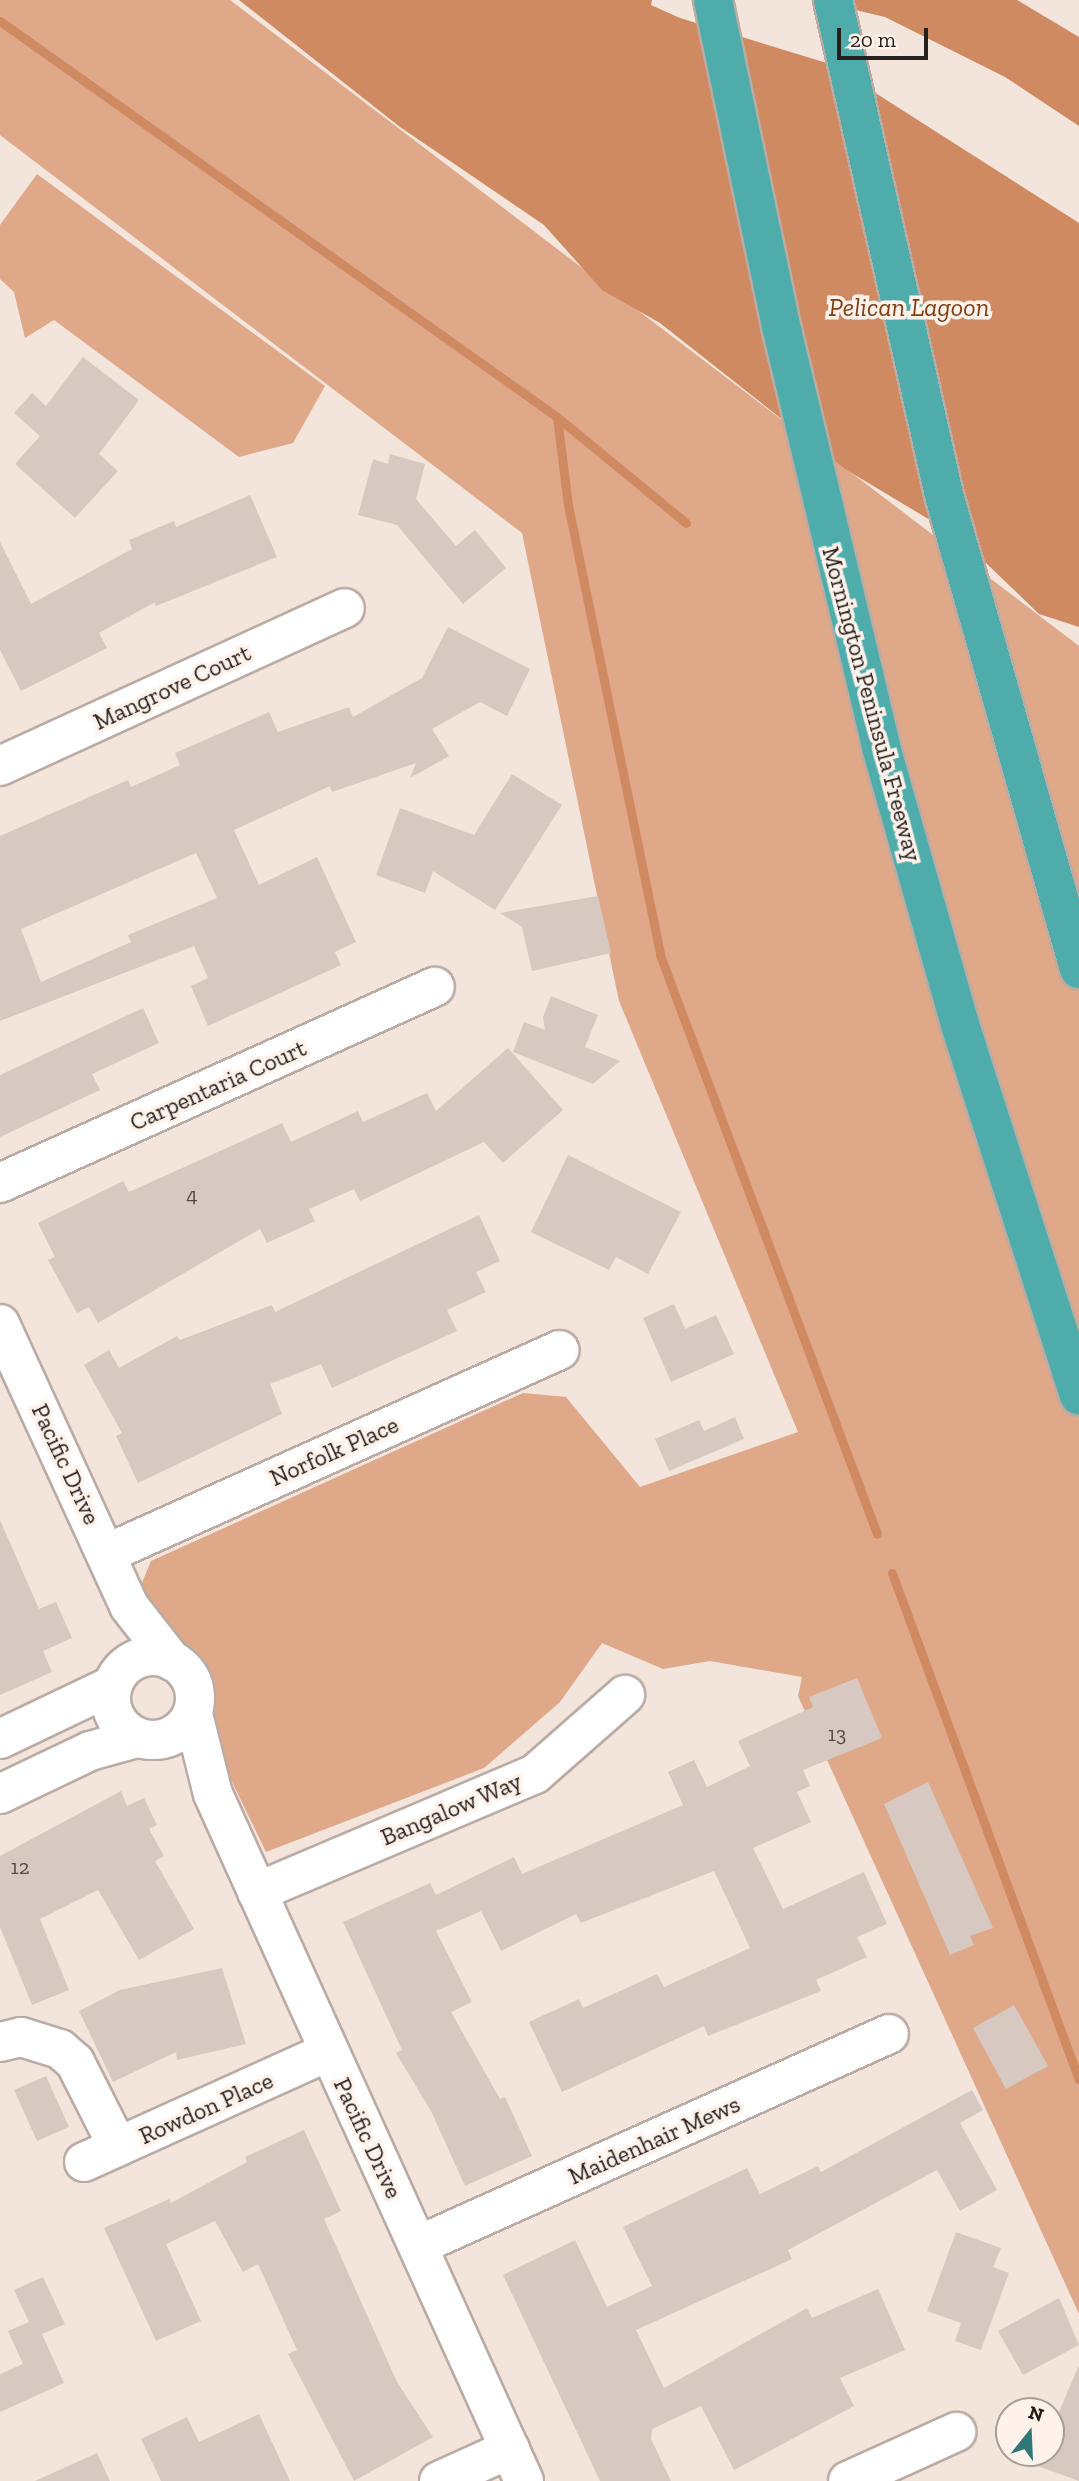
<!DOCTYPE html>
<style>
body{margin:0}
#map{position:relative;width:1079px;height:2481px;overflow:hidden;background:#f3e4dc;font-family:"Zilla Slab",serif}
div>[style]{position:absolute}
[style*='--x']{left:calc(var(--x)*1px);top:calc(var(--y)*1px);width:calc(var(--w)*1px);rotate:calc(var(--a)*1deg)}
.green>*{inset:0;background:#dfa889}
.water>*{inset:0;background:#d08a62}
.stream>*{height:9px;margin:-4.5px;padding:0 4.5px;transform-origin:4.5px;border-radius:4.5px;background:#d08a62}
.building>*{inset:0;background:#d7c9c1}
.roads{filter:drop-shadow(2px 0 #baaca4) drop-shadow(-2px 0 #baaca4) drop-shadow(0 2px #baaca4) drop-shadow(0 -2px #baaca4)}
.minor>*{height:38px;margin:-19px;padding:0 19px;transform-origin:19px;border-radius:19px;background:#fff}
.minor>.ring{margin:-19px;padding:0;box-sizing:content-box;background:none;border:38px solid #fff;border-radius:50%}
.highway>*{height:38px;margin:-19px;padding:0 19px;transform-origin:19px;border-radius:19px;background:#4eadaa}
span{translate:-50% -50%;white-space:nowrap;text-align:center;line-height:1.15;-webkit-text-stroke:7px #fef2eb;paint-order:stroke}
.number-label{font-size:21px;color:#524a46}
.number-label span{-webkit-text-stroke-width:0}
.street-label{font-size:24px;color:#25201d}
.water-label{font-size:26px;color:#803f12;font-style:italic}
.north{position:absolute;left:995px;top:2397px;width:70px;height:70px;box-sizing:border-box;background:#fef2eb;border:2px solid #a79e99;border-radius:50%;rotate:18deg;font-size:19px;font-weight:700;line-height:28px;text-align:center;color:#25201d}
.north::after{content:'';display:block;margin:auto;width:24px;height:32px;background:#2f7876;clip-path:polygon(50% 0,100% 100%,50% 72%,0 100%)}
.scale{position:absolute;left:837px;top:28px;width:91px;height:32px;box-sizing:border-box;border:4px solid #25201d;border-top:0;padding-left:9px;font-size:21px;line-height:24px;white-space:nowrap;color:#25201d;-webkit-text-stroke:5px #fef2eb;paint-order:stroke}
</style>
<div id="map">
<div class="green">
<div style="clip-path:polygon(0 0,230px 0,1079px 646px,1079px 2314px,798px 1696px,802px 1677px,710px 1661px,663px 1669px,602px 1643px,560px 1702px,484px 1768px,266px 1852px,203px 1722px,196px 1683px,141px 1585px,151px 1561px,523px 1393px,566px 1397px,640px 1487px,798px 1432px,619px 1001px,522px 533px,0 135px)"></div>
<div style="clip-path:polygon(37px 174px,325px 386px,293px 443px,239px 457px,54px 320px,25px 338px,14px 292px,0 279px,0 225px)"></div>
</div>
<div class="water">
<div style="clip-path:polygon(239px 0,652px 0,651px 5px,680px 18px,830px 64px,1079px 223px,1079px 627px,1039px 614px,960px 538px,845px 469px,660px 323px,602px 290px,544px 225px,400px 127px)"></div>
<div style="clip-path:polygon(813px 0,1017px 0,1079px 37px,1079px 126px,1005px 77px,885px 17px)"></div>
</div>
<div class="stream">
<div style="--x:0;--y:21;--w:683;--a:35.41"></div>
<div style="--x:557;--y:417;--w:167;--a:39.4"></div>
<div style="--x:557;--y:417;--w:89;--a:82.9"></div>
<div style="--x:568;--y:505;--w:459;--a:78.4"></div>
<div style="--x:660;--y:955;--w:618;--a:69.45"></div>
<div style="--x:892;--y:1573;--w:540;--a:69.75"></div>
</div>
<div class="building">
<div style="clip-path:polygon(83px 357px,139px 400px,99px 454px,118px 471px,75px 518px,15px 464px,40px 436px,14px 413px,32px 393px,46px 406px)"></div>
<div style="clip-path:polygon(390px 454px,425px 464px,416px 499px,456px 546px,475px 530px,506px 568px,463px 604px,397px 525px,358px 515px,373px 459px,388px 464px)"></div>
<div style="clip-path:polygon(250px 495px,277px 557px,156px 606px,155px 602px,99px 633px,107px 648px,21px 691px,0 650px,0 542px,31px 604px,132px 549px,129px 540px,174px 521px,176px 527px)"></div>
<div style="clip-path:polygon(evenodd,448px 627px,530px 669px,507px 716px,480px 702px,432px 729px,449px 756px,410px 778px,416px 763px,332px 792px,330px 786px,234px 830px,259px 885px,317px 857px,356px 942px,335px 952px,341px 965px,208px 1026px,191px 986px,208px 978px,194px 946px,0 1021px,0 836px,128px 780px,131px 787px,180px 765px,175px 753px,269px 712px,278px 732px,349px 707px,353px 717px,422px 678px,448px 627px,196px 853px,217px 898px,128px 935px,131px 942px,41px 982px,21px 929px,196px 853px)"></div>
<div style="clip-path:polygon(512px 774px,562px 805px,495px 910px,433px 871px,425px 893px,376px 875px,400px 808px,474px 835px)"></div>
<div style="clip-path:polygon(598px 896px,611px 953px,532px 971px,522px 927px,500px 913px)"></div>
<div style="clip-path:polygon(551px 996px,598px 1015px,585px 1047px,620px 1061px,593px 1084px,513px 1052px,524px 1022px,545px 1030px,543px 1017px)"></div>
<div style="clip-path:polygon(143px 1008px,159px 1043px,92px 1074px,100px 1090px,0 1137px,0 1075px)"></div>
<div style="clip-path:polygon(508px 1048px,563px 1110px,503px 1163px,484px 1142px,360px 1201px,354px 1189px,309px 1209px,315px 1221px,267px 1243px,260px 1229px,98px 1323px,89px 1307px,77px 1313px,48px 1260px,55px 1257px,38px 1223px,123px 1181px,129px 1192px,282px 1123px,291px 1142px,358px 1111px,363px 1122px,427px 1093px,436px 1111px)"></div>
<div style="clip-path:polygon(568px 1155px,681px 1212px,648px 1274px,616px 1257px,609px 1270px,531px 1232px)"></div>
<div style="clip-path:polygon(479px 1215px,500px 1261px,476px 1272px,486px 1292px,447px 1310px,457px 1331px,332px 1388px,321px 1364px,270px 1384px,282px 1414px,138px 1483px,116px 1436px,122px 1433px,84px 1365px,109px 1350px,119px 1368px,177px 1336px,180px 1340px,272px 1305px,275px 1312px)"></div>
<div style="clip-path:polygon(674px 1304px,685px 1329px,716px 1315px,734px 1354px,671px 1382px,643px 1318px)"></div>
<div style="clip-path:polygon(735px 1417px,744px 1439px,669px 1471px,655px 1439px,699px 1420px,704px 1431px)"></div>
<div style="clip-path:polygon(0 1520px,39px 1609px,56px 1602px,72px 1638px,43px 1651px,52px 1672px,0 1695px)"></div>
<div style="clip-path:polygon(857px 1678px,882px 1738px,803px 1770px,810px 1786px,797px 1792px,811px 1822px,753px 1848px,783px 1909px,864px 1872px,887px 1924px,857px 1937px,867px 1957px,816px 1980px,821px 1991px,708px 2036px,704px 2026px,562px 2092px,529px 2022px,579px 1999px,583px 2008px,657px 1974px,664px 1987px,750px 1948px,714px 1871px,581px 1923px,576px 1914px,501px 1951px,481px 1911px,436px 1931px,472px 2002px,451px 2012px,500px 2099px,505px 2097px,532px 2156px,465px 2186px,431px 2111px,396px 2053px,402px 2050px,343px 1922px,430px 1883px,436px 1895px,514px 1857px,522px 1874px,683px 1805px,668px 1772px,694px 1760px,707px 1787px,750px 1766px,738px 1741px,813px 1707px,809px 1697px)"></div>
<div style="clip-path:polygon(928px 1782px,993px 1928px,970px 1936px,974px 1945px,950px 1955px,884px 1804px)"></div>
<div style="clip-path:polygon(121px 1791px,127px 1806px,144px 1798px,157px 1825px,149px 1829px,164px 1856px,155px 1861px,194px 1929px,139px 1960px,98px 1890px,40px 1919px,69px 1990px,32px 2005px,0 1927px,0 1856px)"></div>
<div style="clip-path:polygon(222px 1968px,246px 2044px,177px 2060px,176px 2052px,113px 2082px,79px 2011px,120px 1990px)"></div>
<div style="clip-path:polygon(1014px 2005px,1048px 2066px,1006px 2089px,973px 2028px)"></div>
<div style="clip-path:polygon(46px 2076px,69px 2127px,37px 2141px,14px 2090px)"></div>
<div style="clip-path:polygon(972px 2090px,983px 2110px,960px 2123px,997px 2190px,960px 2211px,937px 2170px,788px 2250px,792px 2259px,636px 2330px,664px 2388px,807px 2308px,812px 2318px,878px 2289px,905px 2350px,840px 2378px,854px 2406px,734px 2470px,701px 2406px,652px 2429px,651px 2439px,671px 2481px,600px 2481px,503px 2275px,575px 2240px,607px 2307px,652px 2286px,623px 2227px,747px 2168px,760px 2194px,818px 2166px,821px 2172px)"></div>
<div style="clip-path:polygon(304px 2130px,341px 2211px,324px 2219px,397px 2382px,433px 2437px,354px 2481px,288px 2354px,297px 2350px,258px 2264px,243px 2272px,215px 2221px,166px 2244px,201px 2321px,156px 2341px,104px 2228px,169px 2199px,171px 2203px,247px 2162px,245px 2157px)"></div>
<div style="clip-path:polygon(956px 2232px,1001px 2248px,993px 2267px,1009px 2273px,981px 2350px,955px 2341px,961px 2323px,927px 2311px)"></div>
<div style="clip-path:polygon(43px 2277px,65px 2324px,42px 2334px,64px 2383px,0 2412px,0 2374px,23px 2364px,8px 2331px,29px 2322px,14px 2290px)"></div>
<div style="clip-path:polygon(1059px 2298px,1079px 2345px,1023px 2375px,998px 2331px)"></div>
<div style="clip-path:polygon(1079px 2365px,1079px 2481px,1004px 2454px,1051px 2453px,1051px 2431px)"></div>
<div style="clip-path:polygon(259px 2414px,290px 2481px,161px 2481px,141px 2439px,187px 2417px,199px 2442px)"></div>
<div style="clip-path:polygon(97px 2453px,110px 2481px,35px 2481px)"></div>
</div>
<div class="roads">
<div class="minor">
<div style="--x:0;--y:766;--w:379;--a:-24.6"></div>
<div style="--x:0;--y:1183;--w:477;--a:-24.3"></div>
<div style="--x:0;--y:1324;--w:310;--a:65.4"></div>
<div style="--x:129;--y:1606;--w:70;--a:52"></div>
<div style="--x:108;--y:1553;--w:495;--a:-24.2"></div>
<div class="ring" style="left:111px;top:1656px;width:46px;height:46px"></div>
<div style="--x:193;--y:1714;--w:82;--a:76"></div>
<div style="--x:213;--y:1794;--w:754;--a:65.64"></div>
<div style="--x:0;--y:1739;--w:125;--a:-25.5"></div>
<div style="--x:0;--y:1794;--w:100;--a:-25.5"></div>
<div style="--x:90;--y:1751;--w:49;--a:-15.5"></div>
<div style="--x:257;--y:1892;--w:302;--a:-23"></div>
<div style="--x:535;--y:1774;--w:120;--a:-41.3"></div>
<div style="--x:0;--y:2042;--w:22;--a:-13"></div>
<div style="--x:21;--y:2037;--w:41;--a:17.1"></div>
<div style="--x:60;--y:2049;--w:20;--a:41"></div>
<div style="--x:75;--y:2062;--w:95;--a:63.2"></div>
<div style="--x:84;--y:2162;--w:268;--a:-24.3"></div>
<div style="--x:419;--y:2245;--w:515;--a:-24.18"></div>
<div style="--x:439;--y:2481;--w:78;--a:-24.3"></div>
<div style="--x:848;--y:2481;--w:119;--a:-24.4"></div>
</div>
<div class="highway">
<div style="--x:713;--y:0;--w:333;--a:78.2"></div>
<div style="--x:781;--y:326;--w:433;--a:76.6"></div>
<div style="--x:881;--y:747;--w:292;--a:74.1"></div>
<div style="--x:961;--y:1028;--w:386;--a:72.2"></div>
<div style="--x:833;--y:0;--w:507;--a:77.36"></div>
<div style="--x:944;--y:495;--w:493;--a:74.1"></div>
</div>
</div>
<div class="number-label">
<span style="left:192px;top:1195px">4</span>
<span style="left:837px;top:1734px">13</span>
<span style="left:20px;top:1867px">12</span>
</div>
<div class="street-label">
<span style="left:172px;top:687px;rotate:-25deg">Mangrove Court</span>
<span style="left:872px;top:704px;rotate:75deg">Mornington Peninsula Freeway</span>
<span style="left:218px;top:1085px;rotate:-24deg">Carpentaria Court</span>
<span style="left:334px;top:1451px;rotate:-24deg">Norfolk Place</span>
<span style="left:66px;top:1464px;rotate:65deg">Pacific Drive</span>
<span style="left:451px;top:1809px;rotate:-23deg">Bangalow Way</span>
<span style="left:206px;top:2108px;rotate:-24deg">Rowdon Place</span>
<span style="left:368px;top:2138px;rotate:65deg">Pacific Drive</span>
<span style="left:654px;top:2140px;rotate:-24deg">Maidenhair Mews</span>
</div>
<div class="water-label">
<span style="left:909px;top:308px">Pelican Lagoon</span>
</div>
<div class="north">N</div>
<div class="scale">20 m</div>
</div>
